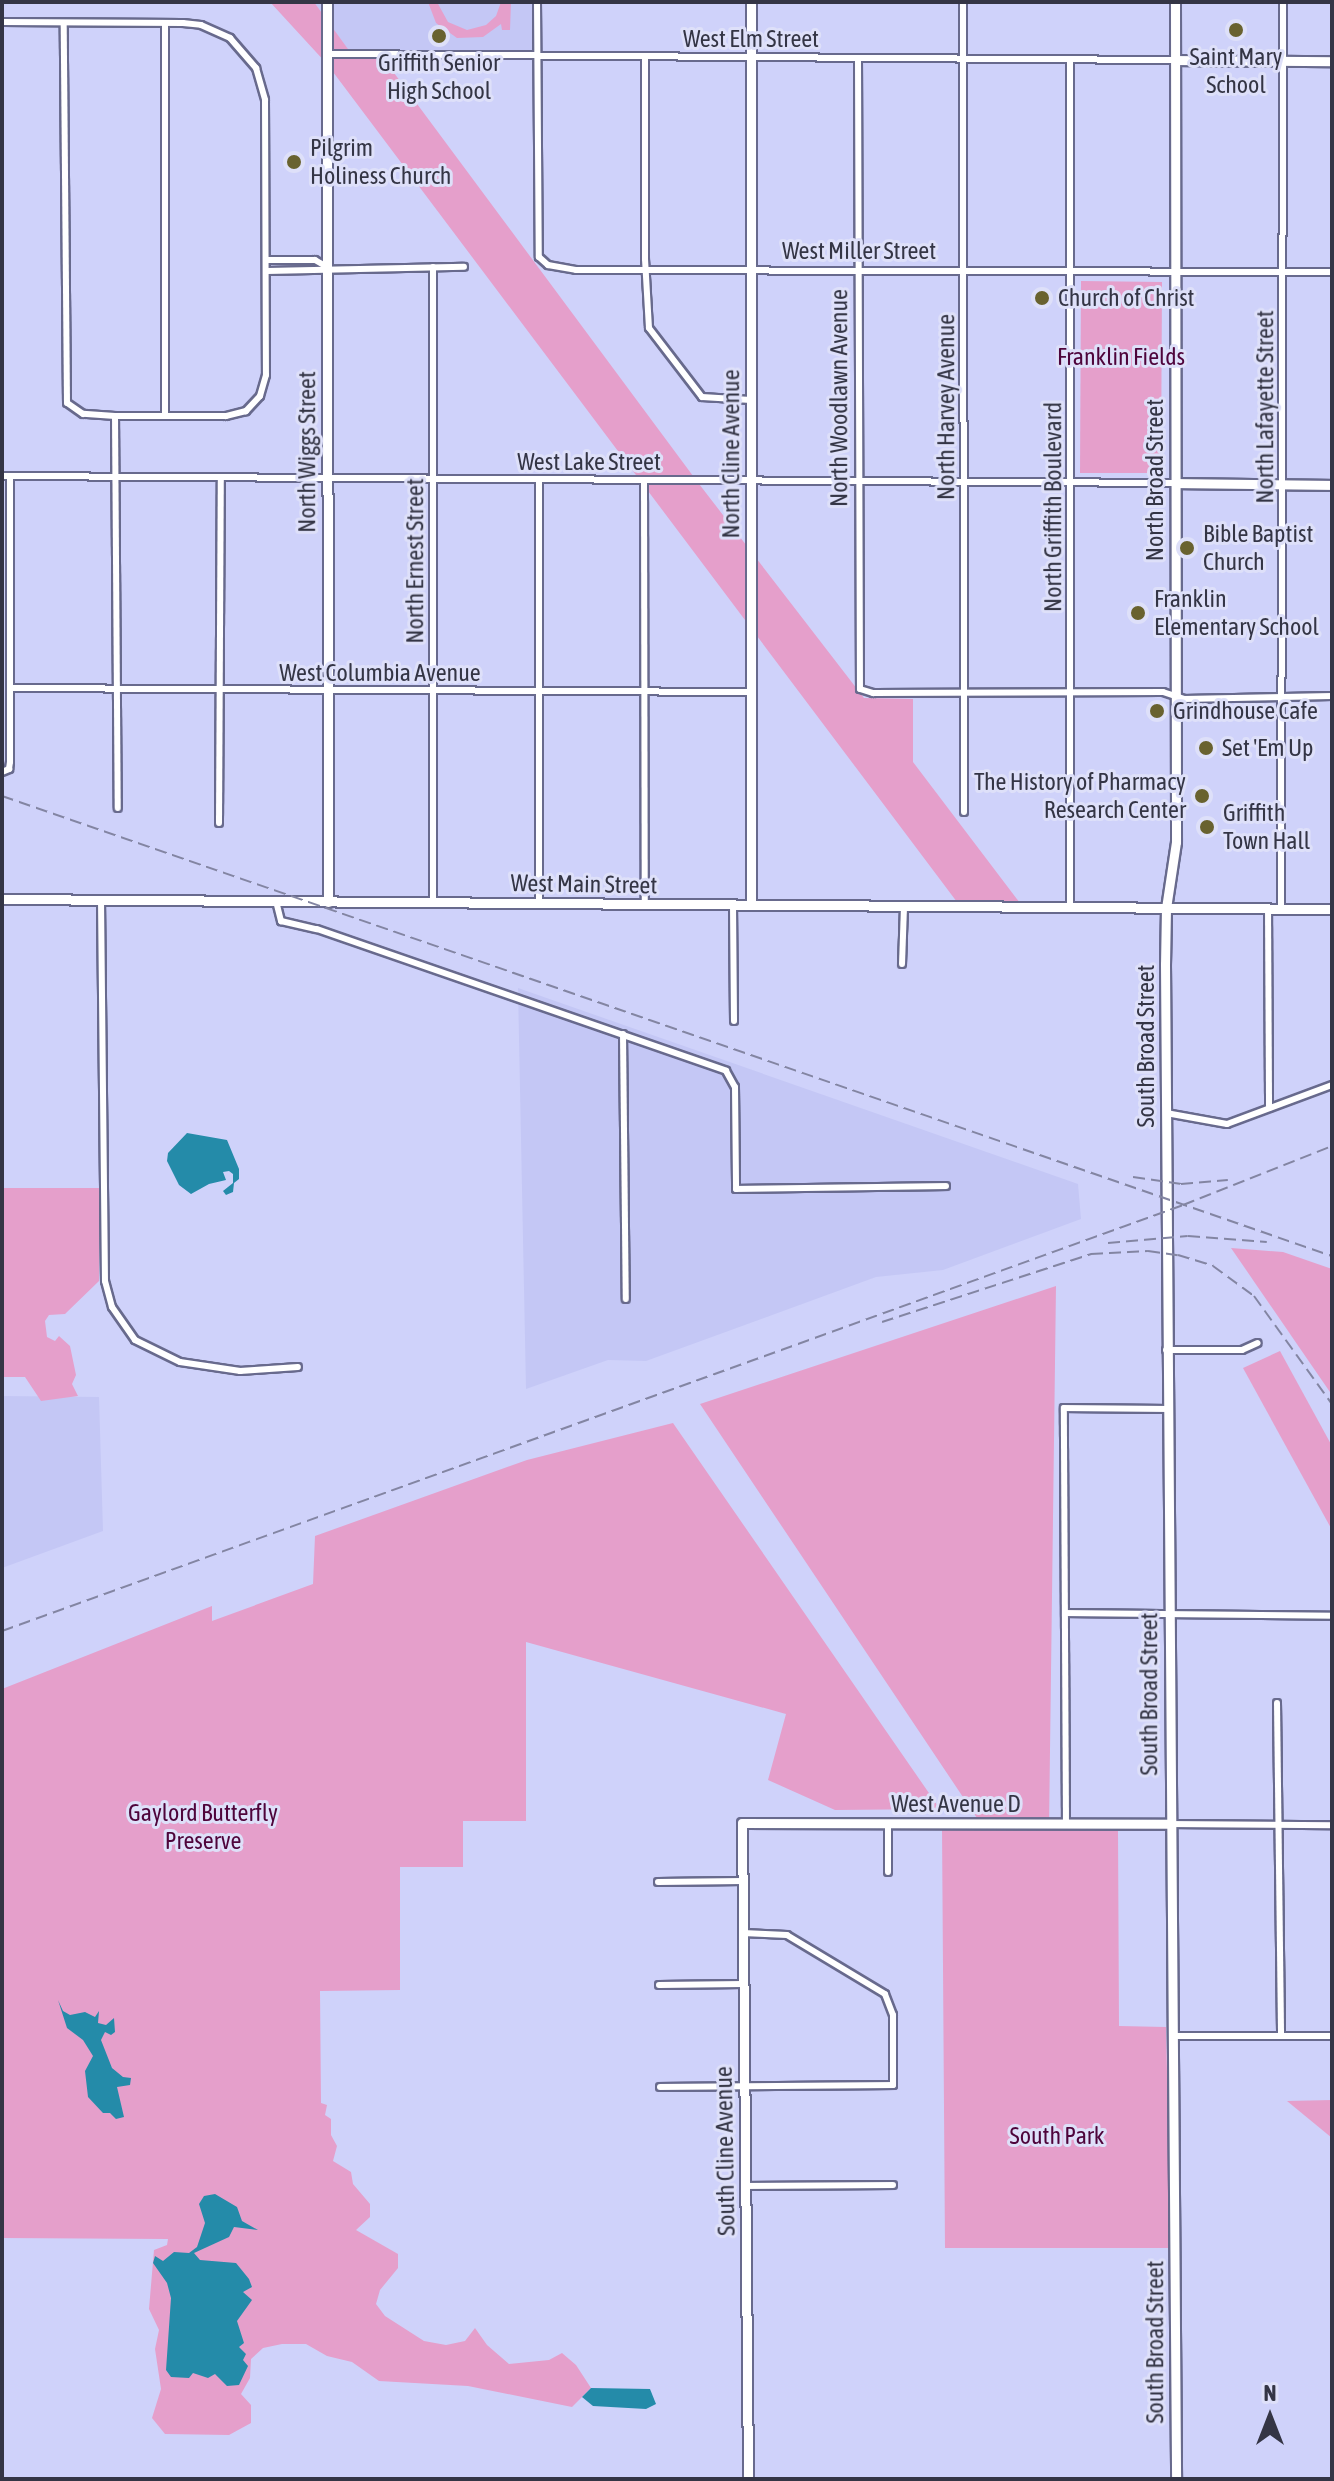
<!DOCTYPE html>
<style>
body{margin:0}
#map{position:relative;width:1334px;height:2481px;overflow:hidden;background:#cfd2fa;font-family:"Asap Condensed",sans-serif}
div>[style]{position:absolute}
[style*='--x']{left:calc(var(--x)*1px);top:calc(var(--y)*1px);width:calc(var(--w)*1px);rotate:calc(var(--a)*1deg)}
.built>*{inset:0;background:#c4c7f5}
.green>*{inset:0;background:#e59fcb}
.water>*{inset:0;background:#248ba9}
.roads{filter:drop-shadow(2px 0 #686a8d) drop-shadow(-2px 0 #686a8d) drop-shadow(0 2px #686a8d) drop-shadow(0 -2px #686a8d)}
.street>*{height:6px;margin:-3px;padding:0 3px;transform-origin:3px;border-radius:3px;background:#fff}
.secondary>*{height:9px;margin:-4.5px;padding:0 4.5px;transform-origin:4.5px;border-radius:4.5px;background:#fff}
.rail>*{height:2px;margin-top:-1px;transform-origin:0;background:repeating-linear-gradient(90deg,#8385a2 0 12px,transparent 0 18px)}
.dots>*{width:22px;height:22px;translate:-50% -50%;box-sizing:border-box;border:4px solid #dee0f9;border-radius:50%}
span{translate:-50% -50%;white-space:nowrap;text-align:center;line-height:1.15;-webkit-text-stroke:6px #dee0f9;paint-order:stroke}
.street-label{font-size:24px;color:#343545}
.poi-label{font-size:24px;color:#343545}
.left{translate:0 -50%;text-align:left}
.right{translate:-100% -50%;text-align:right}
.park-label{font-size:24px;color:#4e043b}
.frame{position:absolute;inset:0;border:4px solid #343545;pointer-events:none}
.north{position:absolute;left:1230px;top:2377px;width:80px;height:80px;-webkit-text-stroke:6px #dee0f9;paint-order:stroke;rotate:0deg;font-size:22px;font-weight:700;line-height:32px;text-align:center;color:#343545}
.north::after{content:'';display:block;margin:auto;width:28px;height:36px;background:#343545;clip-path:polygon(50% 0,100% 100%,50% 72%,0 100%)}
</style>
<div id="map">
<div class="built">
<div style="clip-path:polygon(314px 2px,538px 2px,538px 56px,353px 57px)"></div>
<div style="clip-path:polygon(518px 988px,1078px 1184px,1081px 1219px,943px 1270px,876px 1277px,646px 1361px,608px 1360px,526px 1389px)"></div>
<div style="clip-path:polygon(2px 1396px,99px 1397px,103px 1531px,2px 1568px)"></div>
</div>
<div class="green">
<div style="clip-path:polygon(270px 2px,314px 2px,353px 56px,380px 54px,696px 480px,864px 698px,913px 699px,913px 762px,1023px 907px,960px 906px,327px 64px)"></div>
<div style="clip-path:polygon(428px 2px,437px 2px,448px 22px,467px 30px,486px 25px,496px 16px,501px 2px,511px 2px,510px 30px,502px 30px,501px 24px,483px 37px,457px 38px,436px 23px)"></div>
<div style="clip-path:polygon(1081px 281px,1162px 282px,1161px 473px,1080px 473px)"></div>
<div style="clip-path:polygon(2px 1188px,99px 1188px,99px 1281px,65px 1314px,49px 1315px,45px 1321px,47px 1337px,55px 1341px,59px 1336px,70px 1346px,76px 1375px,72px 1384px,78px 1396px,41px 1401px,25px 1377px,2px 1377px)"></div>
<div style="clip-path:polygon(1231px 1248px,1283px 1252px,1332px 1269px,1332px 1395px)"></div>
<div style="clip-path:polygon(1056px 1286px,1049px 1829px,1118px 1830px,1119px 2026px,1166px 2027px,1171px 2248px,945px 2248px,942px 1828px,1011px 1828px,981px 1824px,700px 1404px)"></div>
<div style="clip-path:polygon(1280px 1351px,1332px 1446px,1332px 1530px,1243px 1368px)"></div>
<div style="clip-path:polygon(673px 1423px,940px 1809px,835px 1810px,768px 1780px,786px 1714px,526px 1642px,526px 1821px,463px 1821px,463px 1867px,400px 1867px,400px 1990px,320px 1991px,321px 2103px,327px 2105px,325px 2115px,331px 2119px,331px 2135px,337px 2146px,333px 2161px,351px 2172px,353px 2184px,370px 2204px,370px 2217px,356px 2230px,398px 2254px,398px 2268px,380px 2290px,376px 2304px,385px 2316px,424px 2341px,446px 2345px,465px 2341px,475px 2328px,487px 2345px,509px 2364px,549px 2360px,562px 2353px,576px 2365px,591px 2388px,572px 2407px,468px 2386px,379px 2381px,352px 2362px,327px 2356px,306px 2344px,282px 2344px,263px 2348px,251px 2359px,250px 2378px,241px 2394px,251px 2405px,251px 2423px,229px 2435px,165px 2434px,152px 2418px,161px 2389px,155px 2349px,159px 2330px,149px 2309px,154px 2250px,167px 2245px,168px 2239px,2px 2238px,2px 1689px,212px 1606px,212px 1621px,313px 1584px,315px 1536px,527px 1460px)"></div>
<div style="clip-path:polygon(1332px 2100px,1332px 2138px,1287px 2101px)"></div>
</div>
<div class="water">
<div style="clip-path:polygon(187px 1133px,227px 1140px,239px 1169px,239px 1179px,234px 1183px,233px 1192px,226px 1195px,223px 1191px,233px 1183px,233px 1174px,229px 1171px,223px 1172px,226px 1180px,209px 1184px,191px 1194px,179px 1185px,167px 1161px,168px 1153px)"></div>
<div style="clip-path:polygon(58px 2000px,63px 2011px,70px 2015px,85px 2012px,95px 2017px,99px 2011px,98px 2023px,106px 2025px,114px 2018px,115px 2032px,111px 2035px,105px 2032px,101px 2040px,112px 2068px,123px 2077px,131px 2078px,130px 2085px,117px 2087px,124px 2117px,116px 2119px,110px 2113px,103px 2113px,88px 2097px,85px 2071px,93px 2056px,83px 2040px,67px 2028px)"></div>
<div style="clip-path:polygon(215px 2194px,237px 2207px,242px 2221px,258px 2230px,234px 2227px,229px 2237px,194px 2253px,200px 2260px,236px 2263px,249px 2279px,252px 2287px,243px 2292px,252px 2300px,237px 2321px,244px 2343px,239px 2347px,246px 2354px,243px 2360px,248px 2366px,239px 2385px,227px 2386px,215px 2374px,208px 2378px,193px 2373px,189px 2378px,171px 2377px,166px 2370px,171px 2298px,167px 2283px,153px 2263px,155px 2256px,163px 2261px,174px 2252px,189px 2253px,197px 2247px,205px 2223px,199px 2204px,204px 2196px)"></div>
<div style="clip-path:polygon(591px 2388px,650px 2389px,656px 2404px,646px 2409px,593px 2406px,582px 2397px)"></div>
</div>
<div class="roads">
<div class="street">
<div style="--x:537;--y:2;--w:255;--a:89.6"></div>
<div style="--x:539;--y:257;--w:12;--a:42"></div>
<div style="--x:548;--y:265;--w:28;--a:10"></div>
<div style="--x:576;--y:270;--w:756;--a:0.15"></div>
<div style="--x:963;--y:2;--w:810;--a:89.93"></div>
<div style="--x:2;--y:22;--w:181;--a:0.3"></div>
<div style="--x:183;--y:23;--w:18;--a:6"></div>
<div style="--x:201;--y:25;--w:32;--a:24"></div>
<div style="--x:230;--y:38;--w:40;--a:49"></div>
<div style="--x:256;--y:68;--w:33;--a:74"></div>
<div style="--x:265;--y:100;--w:275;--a:89.8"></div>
<div style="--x:266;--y:375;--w:22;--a:106"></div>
<div style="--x:260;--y:396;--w:21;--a:133"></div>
<div style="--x:246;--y:411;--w:21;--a:166"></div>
<div style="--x:226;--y:416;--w:111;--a:180"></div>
<div style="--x:115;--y:416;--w:32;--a:-176"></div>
<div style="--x:83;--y:414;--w:19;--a:-145"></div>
<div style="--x:67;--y:403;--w:380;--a:-90.5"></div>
<div style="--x:165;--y:23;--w:393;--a:90"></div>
<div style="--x:327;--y:54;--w:848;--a:0.41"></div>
<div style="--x:645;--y:57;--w:202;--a:90"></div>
<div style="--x:645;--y:259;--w:69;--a:86.7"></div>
<div style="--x:649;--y:328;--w:87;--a:52.5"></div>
<div style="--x:702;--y:397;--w:49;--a:3.5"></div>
<div style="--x:858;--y:58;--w:631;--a:89.82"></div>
<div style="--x:860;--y:689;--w:14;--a:17"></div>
<div style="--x:873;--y:693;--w:290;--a:-0.2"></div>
<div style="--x:1163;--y:692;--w:22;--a:18"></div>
<div style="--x:1184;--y:699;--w:148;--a:-1.2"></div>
<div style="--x:267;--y:260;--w:48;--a:0"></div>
<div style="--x:315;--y:260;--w:14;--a:30"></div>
<div style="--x:267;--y:271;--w:197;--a:-1.2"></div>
<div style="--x:115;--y:416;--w:392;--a:89.6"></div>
<div style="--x:2;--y:476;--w:1173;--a:0.34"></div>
<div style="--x:539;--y:479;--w:424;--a:90"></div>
<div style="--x:644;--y:481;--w:424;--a:89.9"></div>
<div style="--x:10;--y:688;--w:741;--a:0.31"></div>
<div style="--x:2;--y:772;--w:8;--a:-23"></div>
<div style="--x:9;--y:769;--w:7;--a:-82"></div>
<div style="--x:10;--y:762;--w:286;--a:-90"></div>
<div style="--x:219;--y:823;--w:345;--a:-89.7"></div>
<div style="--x:101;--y:900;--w:381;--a:89.4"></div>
<div style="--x:105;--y:1281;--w:27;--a:75"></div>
<div style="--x:112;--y:1307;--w:40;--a:55.1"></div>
<div style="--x:135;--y:1340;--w:50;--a:26.1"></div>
<div style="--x:180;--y:1362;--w:61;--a:8.5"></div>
<div style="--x:240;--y:1371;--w:58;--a:-3.9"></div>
<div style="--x:276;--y:901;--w:21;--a:76"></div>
<div style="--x:281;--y:921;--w:37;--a:13"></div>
<div style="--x:317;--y:929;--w:433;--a:19.1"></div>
<div style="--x:726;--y:1071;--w:18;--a:61"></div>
<div style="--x:735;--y:1087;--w:102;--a:89.4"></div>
<div style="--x:736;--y:1189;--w:210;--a:-0.8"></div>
<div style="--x:433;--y:902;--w:635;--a:-90"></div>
<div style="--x:733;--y:905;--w:116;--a:89.5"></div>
<div style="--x:1070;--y:907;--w:848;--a:-90"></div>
<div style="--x:1268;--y:908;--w:200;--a:89.7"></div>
<div style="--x:1281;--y:908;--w:906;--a:-89.87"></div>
<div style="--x:902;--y:964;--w:58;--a:-88"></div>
<div style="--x:623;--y:1034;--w:265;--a:89.4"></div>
<div style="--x:1166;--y:1113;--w:62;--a:10.2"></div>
<div style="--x:1227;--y:1124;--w:112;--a:-20.4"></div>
<div style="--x:1166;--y:1350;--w:76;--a:0"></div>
<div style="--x:1242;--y:1350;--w:17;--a:-24"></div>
<div style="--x:1065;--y:1613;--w:267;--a:0.6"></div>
<div style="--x:1277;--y:1703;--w:333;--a:89.3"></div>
<div style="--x:888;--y:1823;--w:49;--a:90"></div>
<div style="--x:1066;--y:1824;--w:416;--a:-90.3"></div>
<div style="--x:1064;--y:1408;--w:103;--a:0.6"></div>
<div style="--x:1170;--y:1824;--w:162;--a:0.4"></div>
<div style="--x:658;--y:1882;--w:85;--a:-0.7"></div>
<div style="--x:659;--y:1985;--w:84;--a:-0.7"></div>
<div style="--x:1172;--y:2036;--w:160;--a:0"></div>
<div style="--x:660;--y:2087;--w:233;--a:-0.5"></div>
<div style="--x:893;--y:2085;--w:70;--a:-90"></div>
<div style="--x:893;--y:2015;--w:22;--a:-111"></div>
<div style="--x:885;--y:1994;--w:114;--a:-149"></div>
<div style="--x:787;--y:1935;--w:44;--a:-177.4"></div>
<div style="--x:745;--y:2186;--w:148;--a:-0.4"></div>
</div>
<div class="secondary">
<div style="--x:327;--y:2;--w:900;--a:89.94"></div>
<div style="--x:751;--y:2;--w:903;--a:90"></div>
<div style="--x:1175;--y:2;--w:840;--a:89.93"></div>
<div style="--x:1176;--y:842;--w:67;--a:98.6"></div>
<div style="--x:1166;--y:908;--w:56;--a:91"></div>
<div style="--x:1165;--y:964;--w:1515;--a:89.58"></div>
<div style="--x:1175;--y:60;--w:157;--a:0.4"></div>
<div style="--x:1175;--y:483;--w:157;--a:0.7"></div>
<div style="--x:2;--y:899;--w:1330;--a:0.43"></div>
<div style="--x:748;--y:2479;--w:656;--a:-90.52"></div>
<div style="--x:742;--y:1823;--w:428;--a:0.1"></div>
</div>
</div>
<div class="rail">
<div style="--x:2;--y:796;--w:1407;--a:19.08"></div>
<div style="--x:1133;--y:1177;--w:49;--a:8.3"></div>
<div style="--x:1181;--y:1184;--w:47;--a:-4.9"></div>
<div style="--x:1108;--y:1243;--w:80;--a:-5"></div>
<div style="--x:1188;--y:1236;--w:79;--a:4.3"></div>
<div style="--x:882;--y:1322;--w:220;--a:-18"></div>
<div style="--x:1091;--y:1254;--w:57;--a:-3"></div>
<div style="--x:1148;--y:1251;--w:30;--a:8"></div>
<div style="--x:1178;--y:1255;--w:37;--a:17"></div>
<div style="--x:1213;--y:1266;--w:51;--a:36.2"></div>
<div style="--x:1254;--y:1296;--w:133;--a:54.2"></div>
<div style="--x:2;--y:1631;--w:1255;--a:-19.83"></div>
<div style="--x:1183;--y:1205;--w:160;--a:-21.6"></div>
</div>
<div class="dots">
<div style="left:1236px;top:30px;background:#69622f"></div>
<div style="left:439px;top:36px;background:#69622f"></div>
<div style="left:294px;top:162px;background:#69622f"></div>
<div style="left:1042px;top:298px;background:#69622f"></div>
<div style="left:1187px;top:548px;background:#69622f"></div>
<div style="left:1138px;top:613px;background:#69622f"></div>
<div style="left:1157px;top:711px;background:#69622f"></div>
<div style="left:1206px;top:748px;background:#69622f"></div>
<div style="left:1202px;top:796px;background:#69622f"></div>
<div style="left:1207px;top:827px;background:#69622f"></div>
</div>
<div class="street-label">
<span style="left:751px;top:39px">West Elm Street</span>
<span style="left:859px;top:251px">West Miller Street</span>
<span style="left:839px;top:398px;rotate:-90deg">North Woodlawn Avenue</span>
<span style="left:946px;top:407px;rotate:-90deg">North Harvey Avenue</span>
<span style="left:1265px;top:407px;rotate:-90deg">North Lafayette Street</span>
<span style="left:307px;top:452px;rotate:-90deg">North Wiggs Street</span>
<span style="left:731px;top:454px;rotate:-90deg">North Cline Avenue</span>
<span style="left:589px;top:462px">West Lake Street</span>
<span style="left:1155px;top:480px;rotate:-90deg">North Broad Street</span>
<span style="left:1053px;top:507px;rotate:-90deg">North Griffith Boulevard</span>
<span style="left:415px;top:561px;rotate:-90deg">North Ernest Street</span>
<span style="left:380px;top:673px">West Columbia Avenue</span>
<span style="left:584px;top:884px;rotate:1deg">West Main Street</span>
<span style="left:1146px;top:1046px;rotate:-90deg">South Broad Street</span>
<span style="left:1149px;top:1694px;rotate:-90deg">South Broad Street</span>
<span style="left:956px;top:1804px">West Avenue D</span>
<span style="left:725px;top:2151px;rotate:-91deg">South Cline Avenue</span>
<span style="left:1155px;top:2342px;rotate:-90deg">South Broad Street</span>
</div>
<div class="poi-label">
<span style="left:1236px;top:71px">Saint Mary<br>School</span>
<span style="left:439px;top:77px">Griffith Senior<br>High School</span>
<span class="left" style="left:310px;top:162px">Pilgrim<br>Holiness Church</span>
<span class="left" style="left:1058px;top:298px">Church of Christ</span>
<span class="left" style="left:1203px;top:548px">Bible Baptist<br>Church</span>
<span class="left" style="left:1154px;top:613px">Franklin<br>Elementary School</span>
<span class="left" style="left:1173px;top:711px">Grindhouse Cafe</span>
<span class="left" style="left:1222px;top:748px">Set 'Em Up</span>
<span class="right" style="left:1186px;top:796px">The History of Pharmacy<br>Research Center</span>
<span class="left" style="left:1223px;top:827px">Griffith<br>Town Hall</span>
</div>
<div class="park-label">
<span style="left:1121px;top:357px">Franklin Fields</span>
<span style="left:203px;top:1827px">Gaylord Butterfly<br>Preserve</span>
<span style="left:1057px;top:2136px">South Park</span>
</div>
<div class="frame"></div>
<div class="north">N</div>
</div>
